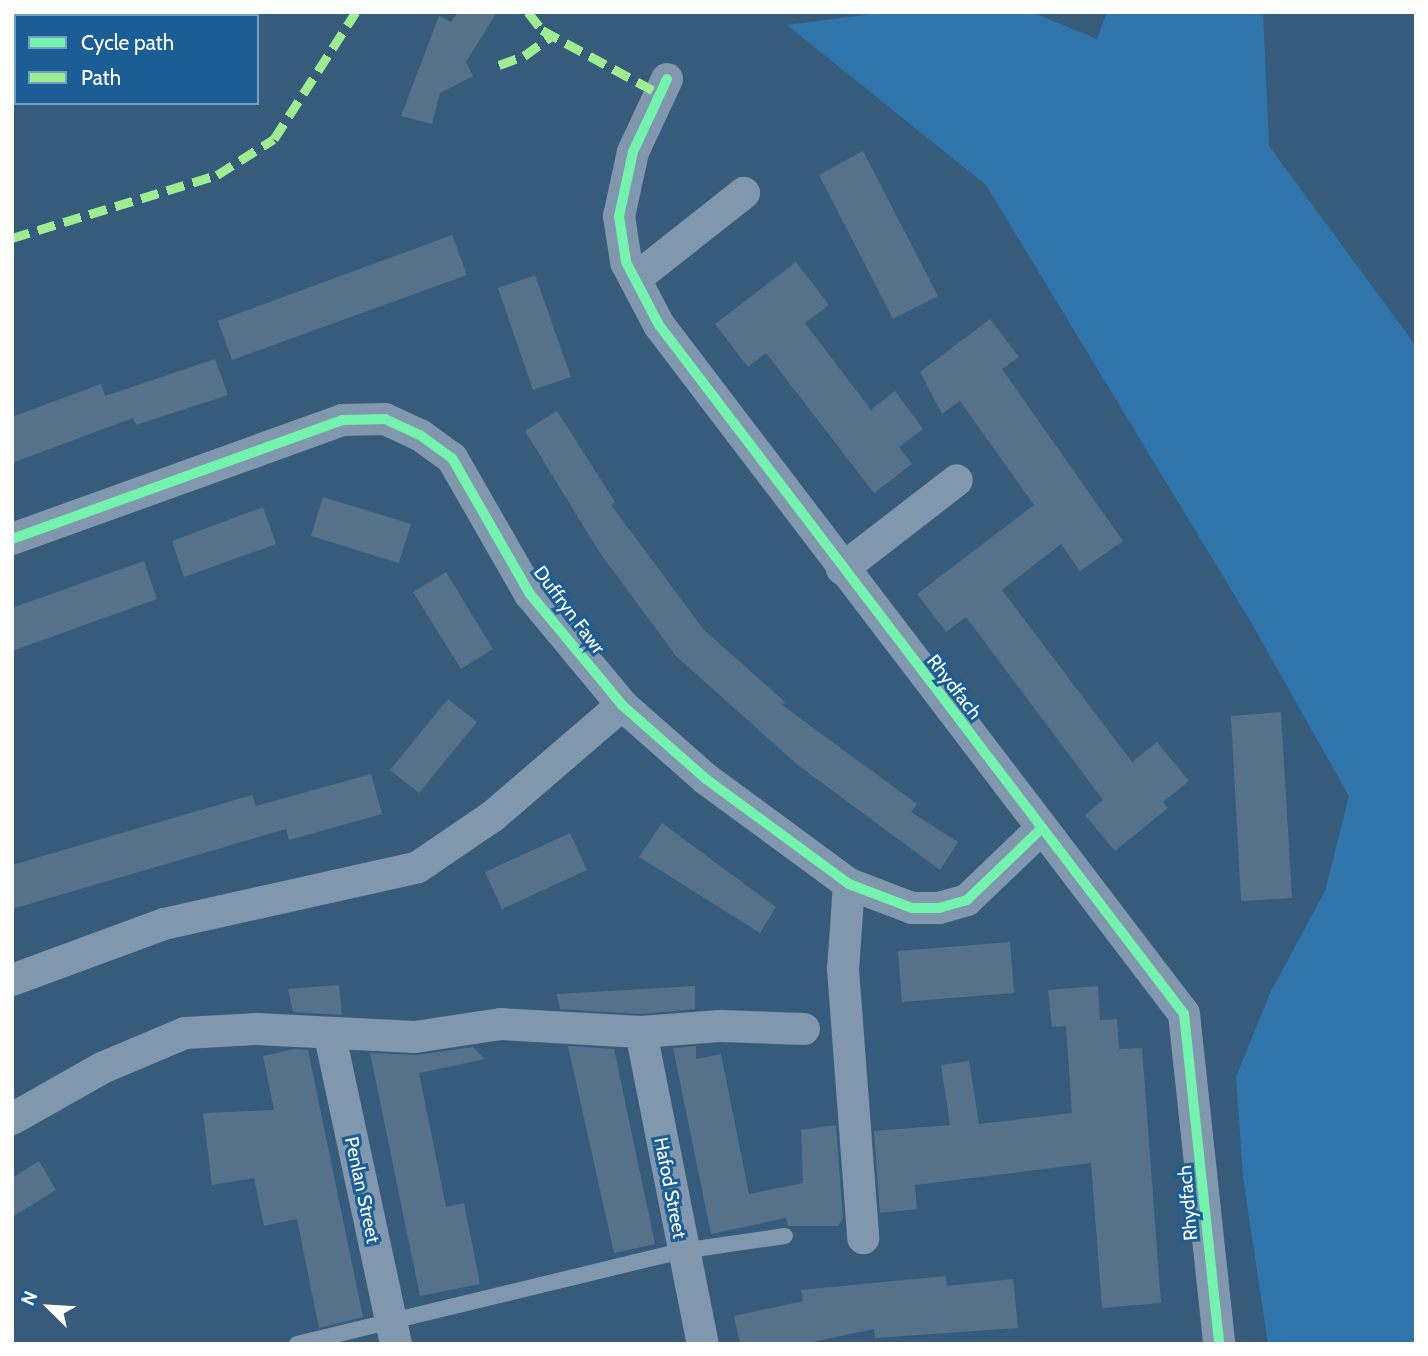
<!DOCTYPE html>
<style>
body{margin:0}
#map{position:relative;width:1428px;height:1356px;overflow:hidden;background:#375b7a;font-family:Cabin,sans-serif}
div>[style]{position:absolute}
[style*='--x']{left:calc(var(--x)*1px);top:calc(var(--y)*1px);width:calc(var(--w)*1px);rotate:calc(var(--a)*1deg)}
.green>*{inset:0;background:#3074ac}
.building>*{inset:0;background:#55728a}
.lane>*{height:16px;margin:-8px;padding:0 8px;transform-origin:8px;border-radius:8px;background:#8097ad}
.street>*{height:32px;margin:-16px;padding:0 16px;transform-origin:16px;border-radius:16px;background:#8097ad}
.quiet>*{height:9px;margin-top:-4.5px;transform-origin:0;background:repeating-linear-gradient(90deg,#9fed91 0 18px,transparent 0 27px)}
.cycleway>*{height:10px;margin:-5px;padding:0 5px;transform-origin:5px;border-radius:5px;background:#73f3ae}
span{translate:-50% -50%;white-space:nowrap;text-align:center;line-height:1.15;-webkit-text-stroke:6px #1b5e96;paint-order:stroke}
.street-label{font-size:19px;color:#fff}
.frame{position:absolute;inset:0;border:14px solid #fff;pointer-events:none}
.legend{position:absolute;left:14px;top:14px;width:245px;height:91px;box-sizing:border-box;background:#1b5e96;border:2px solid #769ec0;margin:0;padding:9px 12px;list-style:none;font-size:21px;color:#fff}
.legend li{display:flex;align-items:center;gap:14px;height:35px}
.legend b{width:35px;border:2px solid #769ec0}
.north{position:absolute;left:14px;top:1272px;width:70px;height:70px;-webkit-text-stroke:5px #1b5e96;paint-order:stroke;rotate:294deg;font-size:19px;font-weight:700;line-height:28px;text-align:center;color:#fff}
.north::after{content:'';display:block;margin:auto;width:24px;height:32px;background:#fff;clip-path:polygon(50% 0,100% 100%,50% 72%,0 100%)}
</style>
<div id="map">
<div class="green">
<div style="clip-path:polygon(1031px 12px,1097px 39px,1107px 12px,1263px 12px,1269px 146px,1416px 346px,1416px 1344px,1268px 1344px,1243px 1177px,1236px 1077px,1270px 993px,1325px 891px,1349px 796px,1252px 624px,986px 185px,787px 25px,879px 13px)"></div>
</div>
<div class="building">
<div style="clip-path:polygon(458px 12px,497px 12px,466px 62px,473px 76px,440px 93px,432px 124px,401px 116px,439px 16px,451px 22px)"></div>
<div style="clip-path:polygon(863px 151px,938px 296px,893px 319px,819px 175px)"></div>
<div style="clip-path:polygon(452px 235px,467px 275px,232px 360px,218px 321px)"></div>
<div style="clip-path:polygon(796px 262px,829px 305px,805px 323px,871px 410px,895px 391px,923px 429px,899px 447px,912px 464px,874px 493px,766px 353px,748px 367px,715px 324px)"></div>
<div style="clip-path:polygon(535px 275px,571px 377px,533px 390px,498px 288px)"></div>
<div style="clip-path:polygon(990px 319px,1019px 357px,1002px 369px,1123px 541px,1080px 571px,1061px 544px,1002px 590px,1132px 762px,1157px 742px,1189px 781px,1163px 802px,1168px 808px,1115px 851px,1085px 815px,1103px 800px,966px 617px,946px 632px,917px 594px,1034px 505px,960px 401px,942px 414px,920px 372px)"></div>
<div style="clip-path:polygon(215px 359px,228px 395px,136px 425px,133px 418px,12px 463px,12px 417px,101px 384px,105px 396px)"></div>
<div style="clip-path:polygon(557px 411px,615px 502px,611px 505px,704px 630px,785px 702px,782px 705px,917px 804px,911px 812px,958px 842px,940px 870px,799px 766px,676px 656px,600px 553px,525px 431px)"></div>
<div style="clip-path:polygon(323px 497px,411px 524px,399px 563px,311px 536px)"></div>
<div style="clip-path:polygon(263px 507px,276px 544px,184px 577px,172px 541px)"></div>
<div style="clip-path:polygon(144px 561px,157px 599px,12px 651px,12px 608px)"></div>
<div style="clip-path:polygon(446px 572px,493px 649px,461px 669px,413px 592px)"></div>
<div style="clip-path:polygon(448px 699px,477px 722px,419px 793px,390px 770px)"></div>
<div style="clip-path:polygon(1281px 712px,1292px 898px,1241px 901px,1231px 716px)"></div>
<div style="clip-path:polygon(371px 774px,382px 814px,289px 840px,286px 829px,12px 909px,12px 865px,252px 795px,256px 806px)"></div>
<div style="clip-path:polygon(662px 823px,776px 907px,760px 933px,639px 857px)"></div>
<div style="clip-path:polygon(570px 833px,587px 870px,502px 909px,485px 872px)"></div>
<div style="clip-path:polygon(1010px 942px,1014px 993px,902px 1002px,898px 951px)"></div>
<div style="clip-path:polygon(339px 985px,342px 1015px,293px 1012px,288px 989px)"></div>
<div style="clip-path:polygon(695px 986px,695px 1009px,641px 1014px,560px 1009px,557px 994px)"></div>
<div style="clip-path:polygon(1098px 986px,1100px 1020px,1117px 1019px,1119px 1049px,1142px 1048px,1161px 1303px,1102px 1308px,1091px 1163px,915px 1185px,917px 1209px,880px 1213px,874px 1131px,950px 1125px,941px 1065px,969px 1061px,979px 1124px,1072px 1113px,1066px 1026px,1052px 1027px,1048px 990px)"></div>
<div style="clip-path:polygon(568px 1046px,614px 1049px,655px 1244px,614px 1253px)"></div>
<div style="clip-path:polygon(696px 1046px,696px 1059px,721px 1054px,749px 1194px,803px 1183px,801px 1130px,836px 1125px,843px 1218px,838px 1226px,788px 1226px,786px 1218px,711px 1234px,673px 1048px)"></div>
<div style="clip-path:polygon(473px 1047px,485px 1059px,419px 1073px,446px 1207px,464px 1203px,480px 1284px,420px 1296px,370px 1053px,417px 1055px)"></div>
<div style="clip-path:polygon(294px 1049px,308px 1050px,363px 1317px,319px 1328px,297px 1219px,264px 1226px,254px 1178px,212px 1185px,203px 1113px,274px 1110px,263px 1056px)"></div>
<div style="clip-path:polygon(39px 1161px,56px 1190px,12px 1217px,12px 1178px)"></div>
<div style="clip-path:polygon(946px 1276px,947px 1286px,1013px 1279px,1018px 1328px,875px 1338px,874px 1329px,803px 1344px,740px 1344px,734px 1316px,803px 1301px,801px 1290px)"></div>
</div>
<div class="lane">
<div style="--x:297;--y:1344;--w:396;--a:-13.6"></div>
<div style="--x:682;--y:1251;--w:104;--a:-8.3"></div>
</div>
<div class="street">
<div style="--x:667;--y:79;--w:81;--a:115"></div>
<div style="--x:633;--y:152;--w:66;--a:102.3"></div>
<div style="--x:619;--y:216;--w:47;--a:81.3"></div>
<div style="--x:626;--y:262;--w:71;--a:62.4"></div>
<div style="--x:659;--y:325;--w:866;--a:52.69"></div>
<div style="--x:1184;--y:1014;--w:332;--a:83.9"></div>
<div style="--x:635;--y:279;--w:139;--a:-38.3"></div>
<div style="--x:12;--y:539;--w:352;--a:-19.8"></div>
<div style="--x:343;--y:420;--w:42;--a:-1.4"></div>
<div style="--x:385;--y:419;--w:38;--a:25"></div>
<div style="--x:420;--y:435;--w:39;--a:36"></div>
<div style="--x:452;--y:458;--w:157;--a:60.2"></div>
<div style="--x:530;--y:594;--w:144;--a:50.3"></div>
<div style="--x:622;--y:705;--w:112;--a:41.4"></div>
<div style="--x:706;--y:779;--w:177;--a:36.3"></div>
<div style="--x:849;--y:884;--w:67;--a:20.9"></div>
<div style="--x:912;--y:908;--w:27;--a:0"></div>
<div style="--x:939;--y:908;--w:29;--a:-16"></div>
<div style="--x:967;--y:900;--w:103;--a:-43.8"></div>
<div style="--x:842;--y:569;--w:145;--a:-37.7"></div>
<div style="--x:849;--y:884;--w:85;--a:94"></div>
<div style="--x:843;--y:969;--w:270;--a:85.7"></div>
<div style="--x:12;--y:980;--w:162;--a:-20.2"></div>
<div style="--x:164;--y:924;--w:260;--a:-12.6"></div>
<div style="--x:418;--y:867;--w:91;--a:-34.2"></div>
<div style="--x:493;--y:816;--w:170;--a:-40.7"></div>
<div style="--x:641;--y:1032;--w:318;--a:78.8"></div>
<div style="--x:330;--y:1036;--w:315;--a:77.9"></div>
<div style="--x:12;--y:1119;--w:103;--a:-29.5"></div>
<div style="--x:102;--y:1068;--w:90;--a:-22.9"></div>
<div style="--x:185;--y:1033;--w:72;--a:-3.2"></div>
<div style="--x:257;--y:1029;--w:158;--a:2.9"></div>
<div style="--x:415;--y:1037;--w:87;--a:-8.6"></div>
<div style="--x:501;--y:1024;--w:140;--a:3.3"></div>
<div style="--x:641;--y:1032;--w:79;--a:-4.3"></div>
<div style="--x:720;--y:1026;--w:84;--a:2"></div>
</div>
<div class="quiet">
<div style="--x:528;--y:12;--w:23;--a:52"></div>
<div style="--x:542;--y:30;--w:134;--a:28.5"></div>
<div style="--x:499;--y:65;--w:27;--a:-20"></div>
<div style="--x:524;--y:56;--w:34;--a:-36"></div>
<div style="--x:12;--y:238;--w:214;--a:-17.1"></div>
<div style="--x:217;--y:175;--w:67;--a:-32.3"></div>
<div style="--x:274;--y:139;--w:151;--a:-57.2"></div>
</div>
<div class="cycleway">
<div style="--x:667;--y:79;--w:81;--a:115"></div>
<div style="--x:633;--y:152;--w:66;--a:102.3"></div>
<div style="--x:619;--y:216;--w:47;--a:81.3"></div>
<div style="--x:626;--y:262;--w:71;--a:62.4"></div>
<div style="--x:659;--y:325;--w:866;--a:52.69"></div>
<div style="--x:1184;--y:1014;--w:332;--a:83.9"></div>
<div style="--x:12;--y:539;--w:352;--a:-19.8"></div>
<div style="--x:343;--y:420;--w:42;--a:-1.4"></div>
<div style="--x:385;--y:419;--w:38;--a:25"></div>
<div style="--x:420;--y:435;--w:39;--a:36"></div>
<div style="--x:452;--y:458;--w:157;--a:60.2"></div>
<div style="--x:530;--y:594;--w:144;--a:50.3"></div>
<div style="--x:622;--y:705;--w:112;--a:41.4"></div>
<div style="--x:706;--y:779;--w:177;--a:36.3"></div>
<div style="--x:849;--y:884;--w:67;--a:20.9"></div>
<div style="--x:912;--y:908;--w:27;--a:0"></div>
<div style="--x:939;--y:908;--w:29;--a:-16"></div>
<div style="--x:967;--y:900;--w:103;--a:-43.8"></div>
</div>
<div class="street-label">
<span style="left:569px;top:610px;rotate:53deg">Duffryn Fawr</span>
<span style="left:954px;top:687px;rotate:52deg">Rhydfach</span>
<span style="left:670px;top:1188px;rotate:79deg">Hafod Street</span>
<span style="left:362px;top:1190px;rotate:78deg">Penlan Street</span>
<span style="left:1188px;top:1203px;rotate:-95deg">Rhydfach</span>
</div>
<div class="frame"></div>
<ul class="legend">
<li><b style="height:9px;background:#73f3ae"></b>Cycle path</li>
<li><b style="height:9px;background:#9fed91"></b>Path</li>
</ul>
<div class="north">N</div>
</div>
